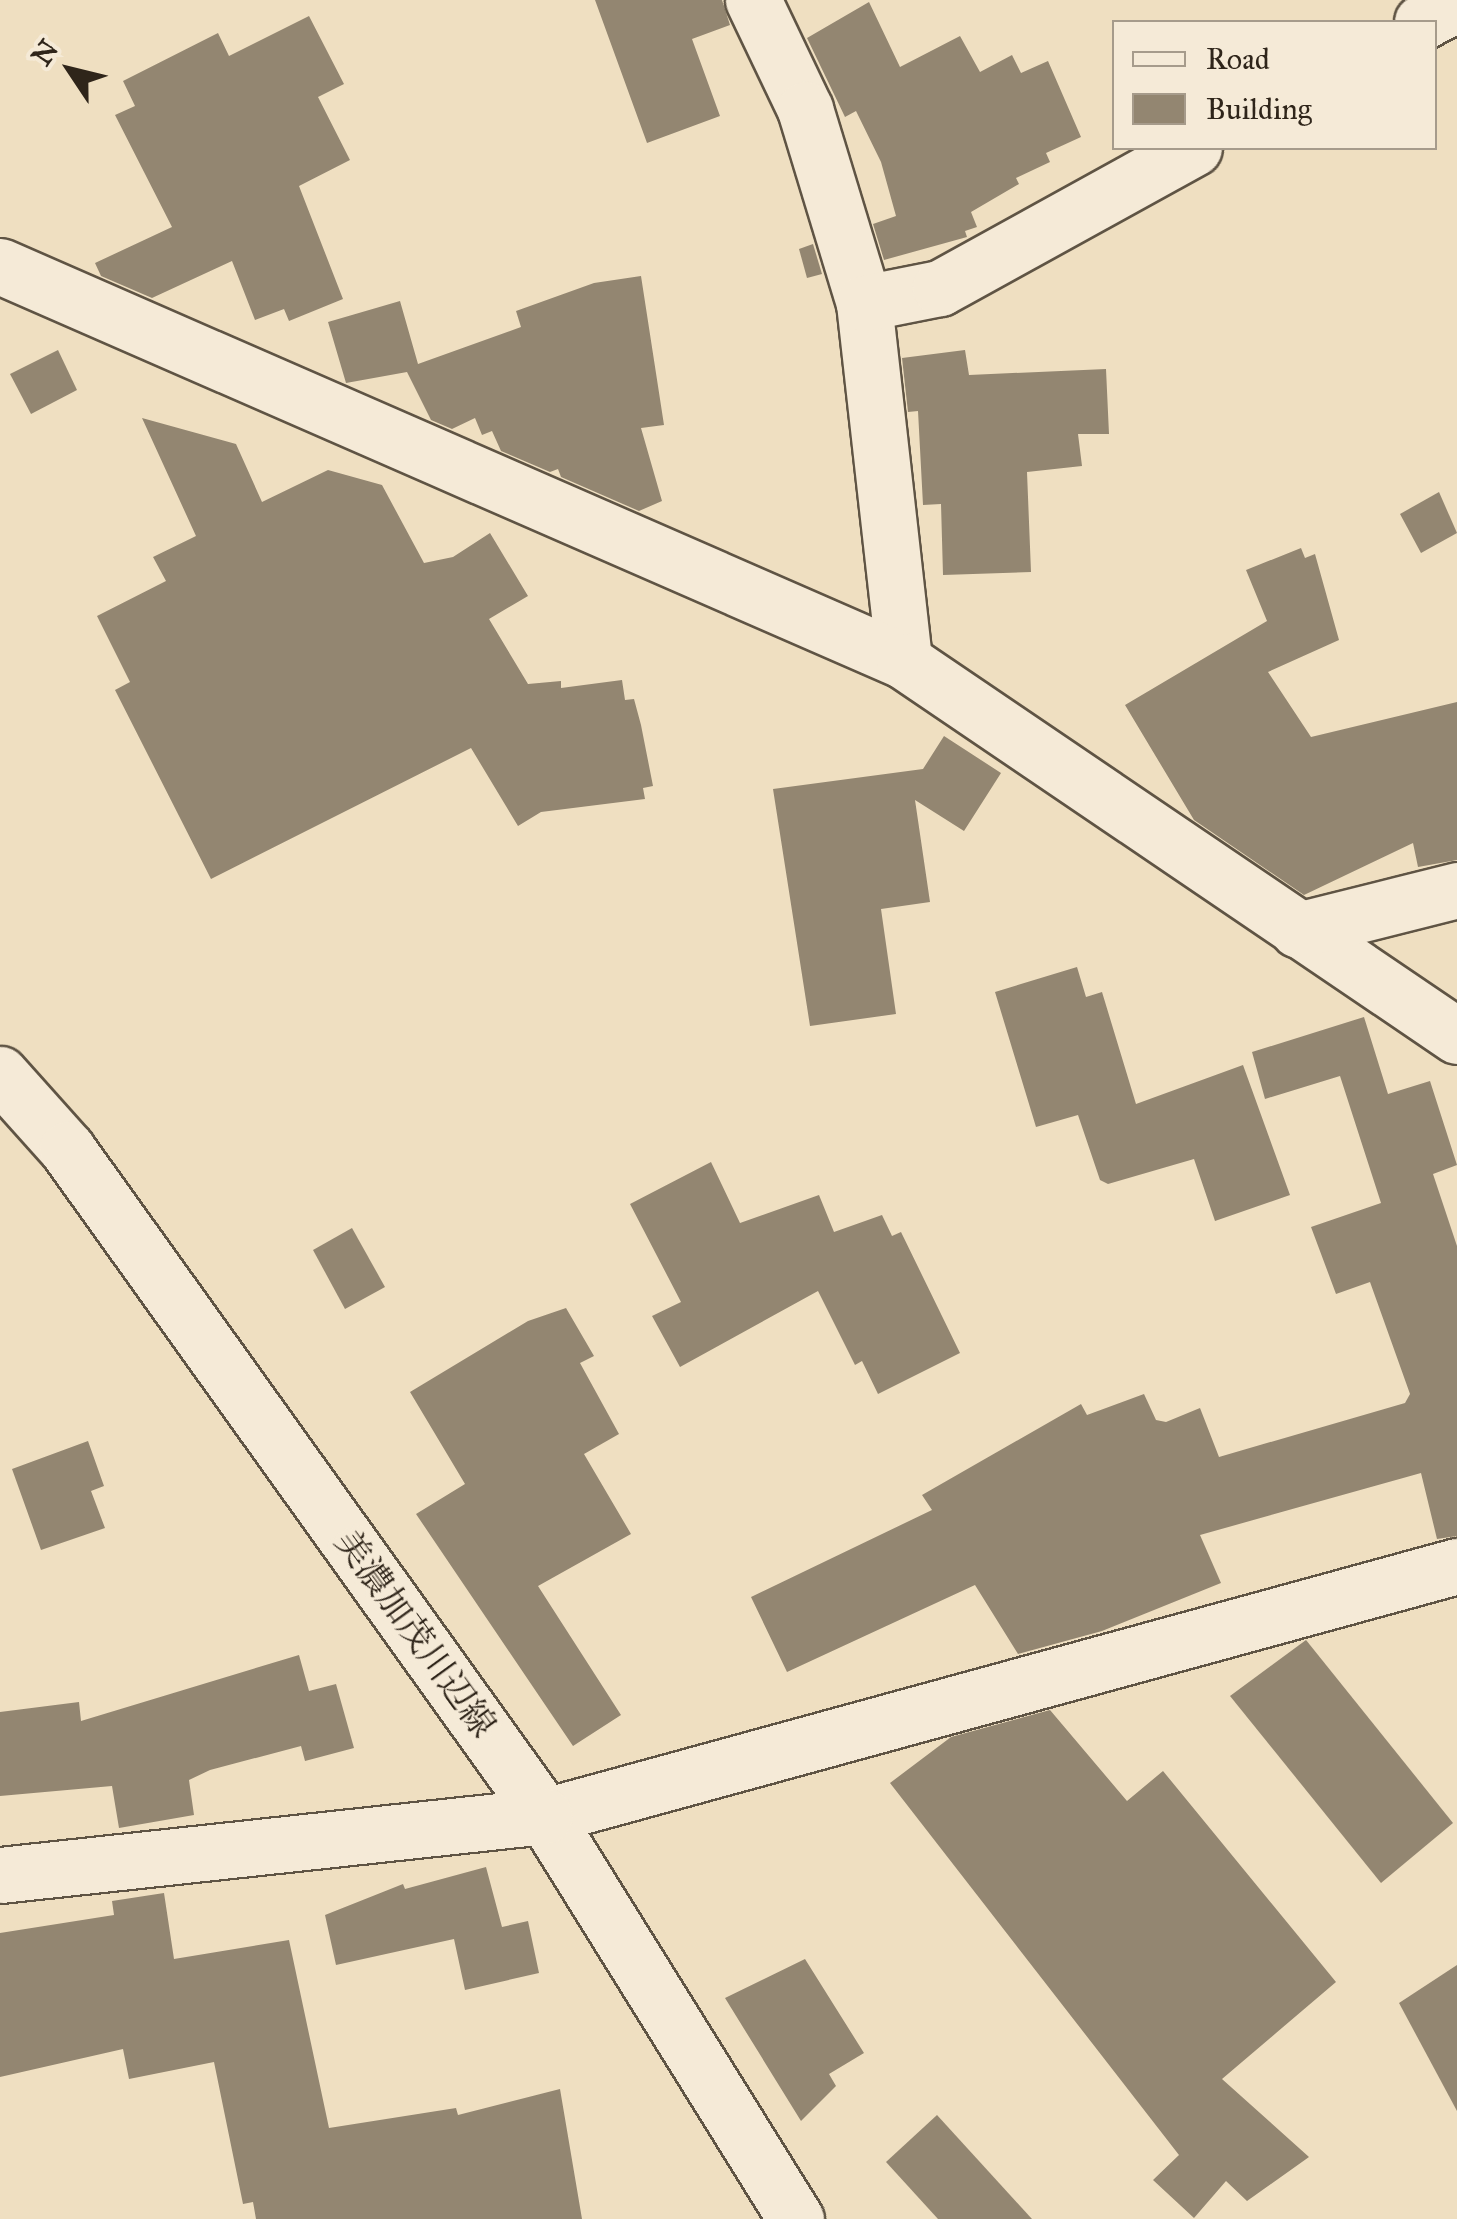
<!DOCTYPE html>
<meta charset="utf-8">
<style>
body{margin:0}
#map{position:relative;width:1457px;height:2219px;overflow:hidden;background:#efdfc1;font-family:"IM FELL Great Primer","Noto Serif JP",serif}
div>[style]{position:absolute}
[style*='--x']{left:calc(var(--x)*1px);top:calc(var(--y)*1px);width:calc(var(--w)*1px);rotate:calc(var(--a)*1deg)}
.building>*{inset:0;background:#938671}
.roads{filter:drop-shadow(2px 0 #5f5444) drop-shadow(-2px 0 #5f5444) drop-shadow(0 2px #5f5444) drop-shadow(0 -2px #5f5444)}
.street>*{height:55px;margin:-27.5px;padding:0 27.5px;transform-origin:27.5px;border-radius:27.5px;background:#f5ead7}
.secondary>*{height:55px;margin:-27.5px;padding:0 27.5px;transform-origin:27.5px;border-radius:27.5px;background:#f5ead7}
span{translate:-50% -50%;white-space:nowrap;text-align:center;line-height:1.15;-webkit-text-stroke:9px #f5ead7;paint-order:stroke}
.street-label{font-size:35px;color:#2f251a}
.legend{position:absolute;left:1112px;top:20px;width:325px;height:130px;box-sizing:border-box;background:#f5ead7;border:2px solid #a69b8b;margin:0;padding:12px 18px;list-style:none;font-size:30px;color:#2f251a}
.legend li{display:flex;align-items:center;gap:20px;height:50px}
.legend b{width:50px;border:2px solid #a69b8b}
.north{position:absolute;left:20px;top:20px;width:100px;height:100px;-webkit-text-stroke:8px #f5ead7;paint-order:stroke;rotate:305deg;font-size:28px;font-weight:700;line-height:40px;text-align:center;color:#2f251a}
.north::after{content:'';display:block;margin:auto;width:35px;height:45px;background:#2f251a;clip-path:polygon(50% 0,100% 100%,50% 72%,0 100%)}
</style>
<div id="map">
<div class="building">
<div style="clip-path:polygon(595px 0,722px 0,730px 25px,692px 39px,720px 116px,647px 143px)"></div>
<div style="clip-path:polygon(869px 2px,900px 67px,960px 36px,980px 72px,1012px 55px,1021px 73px,1048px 61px,1081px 137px,1046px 153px,1050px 162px,1016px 178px,1019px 184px,971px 212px,977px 227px,965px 231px,967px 237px,884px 260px,873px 224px,896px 216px,881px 162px,856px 111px,845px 117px,807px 38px)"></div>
<div style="clip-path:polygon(309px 16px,344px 84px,318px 97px,350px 160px,299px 186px,343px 299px,289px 321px,284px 309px,255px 320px,232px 261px,152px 298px,101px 276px,95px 263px,172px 227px,115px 115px,135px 106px,123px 81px,218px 33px,229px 56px)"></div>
<div style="clip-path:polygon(813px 244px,822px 274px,807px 278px,799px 249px)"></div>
<div style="clip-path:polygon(641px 276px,664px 425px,641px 428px,662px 501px,639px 511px,561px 477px,558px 469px,550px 472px,501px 451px,492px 431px,482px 435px,475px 418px,452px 429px,431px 420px,407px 372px,346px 383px,328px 322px,400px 301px,418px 364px,521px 327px,516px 311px,594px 283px)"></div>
<div style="clip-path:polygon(58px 350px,77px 390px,31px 414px,10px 374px)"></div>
<div style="clip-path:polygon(965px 350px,969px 375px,1106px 369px,1109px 434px,1078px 434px,1082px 466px,1027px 472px,1031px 572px,943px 575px,941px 504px,923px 505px,918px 411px,908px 412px,902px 358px)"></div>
<div style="clip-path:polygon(142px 418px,236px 444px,262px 502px,328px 470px,382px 485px,424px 563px,453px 557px,490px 533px,528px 596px,489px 619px,528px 684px,561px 681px,561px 688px,622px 680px,625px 700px,634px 699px,641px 725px,653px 786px,643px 788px,645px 799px,541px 812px,518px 826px,471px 748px,211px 879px,115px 690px,130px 682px,97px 616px,166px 581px,153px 557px,196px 536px)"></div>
<div style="clip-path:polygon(1439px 492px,1457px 533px,1421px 553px,1400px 514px)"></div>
<div style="clip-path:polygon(1301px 548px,1305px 558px,1315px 554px,1339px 640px,1268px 672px,1311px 737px,1457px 702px,1457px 860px,1418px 867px,1413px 843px,1304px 895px,1194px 820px,1125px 705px,1267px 621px,1246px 570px)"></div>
<div style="clip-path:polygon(944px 736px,1001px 773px,964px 831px,915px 800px,930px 902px,881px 909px,896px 1014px,810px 1026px,773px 789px,923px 769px)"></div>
<div style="clip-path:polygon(1077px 967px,1086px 997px,1102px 992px,1136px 1104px,1243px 1065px,1290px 1195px,1215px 1221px,1194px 1159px,1108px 1184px,1100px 1180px,1078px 1115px,1036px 1127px,995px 992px)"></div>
<div style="clip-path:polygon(1364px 1017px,1388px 1094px,1430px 1081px,1457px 1165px,1433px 1174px,1457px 1246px,1457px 1536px,1437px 1539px,1421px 1473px,1200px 1535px,1221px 1583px,1102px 1631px,1018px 1654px,975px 1585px,787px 1672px,751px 1597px,932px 1510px,922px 1495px,1081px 1404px,1087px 1415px,1144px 1394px,1156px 1420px,1166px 1422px,1200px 1408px,1219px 1457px,1405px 1403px,1410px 1394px,1370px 1282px,1336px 1294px,1311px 1227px,1381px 1203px,1340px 1076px,1265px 1099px,1252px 1052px)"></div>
<div style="clip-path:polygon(711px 1162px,740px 1223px,819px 1195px,834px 1232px,882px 1215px,892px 1236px,901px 1232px,960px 1353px,878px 1394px,862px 1361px,855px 1365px,818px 1291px,680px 1367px,652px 1316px,681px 1302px,630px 1204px)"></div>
<div style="clip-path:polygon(352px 1228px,385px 1287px,345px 1309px,313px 1250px)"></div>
<div style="clip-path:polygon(566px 1308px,594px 1356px,580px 1363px,619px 1434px,584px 1454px,631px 1534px,538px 1586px,621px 1715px,573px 1746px,416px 1514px,465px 1484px,410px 1392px,528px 1321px)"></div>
<div style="clip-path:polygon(88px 1441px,104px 1486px,91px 1491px,105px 1528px,41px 1550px,12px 1469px)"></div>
<div style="clip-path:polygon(1306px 1640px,1453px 1823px,1381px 1883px,1230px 1696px)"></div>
<div style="clip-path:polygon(299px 1655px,309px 1691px,336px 1684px,354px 1748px,305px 1761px,301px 1746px,210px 1770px,189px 1780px,194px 1815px,119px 1828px,112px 1786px,0 1796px,0 1712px,79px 1702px,81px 1721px)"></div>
<div style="clip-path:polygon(1050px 1710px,1127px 1801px,1163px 1771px,1336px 1982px,1222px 2079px,1309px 2157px,1247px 2201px,1226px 2181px,1194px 2218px,1153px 2180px,1179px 2155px,890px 1783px,951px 1737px)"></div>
<div style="clip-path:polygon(486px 1867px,502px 1927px,528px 1921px,539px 1973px,465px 1990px,454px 1939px,336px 1965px,325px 1915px,403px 1884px,405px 1889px)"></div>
<div style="clip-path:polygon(164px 1893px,174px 1959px,289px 1940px,329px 2128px,456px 2108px,458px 2115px,560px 2089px,582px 2219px,256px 2219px,253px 2202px,243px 2204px,214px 2062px,129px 2079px,123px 2049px,0 2077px,0 1933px,114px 1915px,112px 1901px)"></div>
<div style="clip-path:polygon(805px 1959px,864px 2053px,829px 2074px,836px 2086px,801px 2121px,725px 1998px)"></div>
<div style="clip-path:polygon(1457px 1965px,1457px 2111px,1399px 2003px)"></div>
<div style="clip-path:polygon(937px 2115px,1032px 2219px,938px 2219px,886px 2162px)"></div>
</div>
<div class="roads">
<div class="street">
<div style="--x:753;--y:0;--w:121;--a:64.5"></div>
<div style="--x:805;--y:109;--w:203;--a:73.1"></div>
<div style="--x:864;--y:303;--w:360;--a:83.6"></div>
<div style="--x:1422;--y:22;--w:40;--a:-28"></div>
<div style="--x:0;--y:266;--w:987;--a:23.6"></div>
<div style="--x:904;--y:661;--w:668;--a:34.14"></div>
<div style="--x:864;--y:303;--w:77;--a:-11.2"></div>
<div style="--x:940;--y:288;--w:290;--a:-28.9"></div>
<div style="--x:1298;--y:930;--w:164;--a:-14.1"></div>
<div style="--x:545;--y:1816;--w:946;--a:-15.33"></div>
</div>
<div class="secondary">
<div style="--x:0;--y:1074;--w:101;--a:48.2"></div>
<div style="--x:67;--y:1149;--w:821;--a:54.37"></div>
<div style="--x:545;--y:1816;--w:475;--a:58.1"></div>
<div style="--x:0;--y:1875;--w:548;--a:-6.18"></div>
</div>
</div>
<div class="street-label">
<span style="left:415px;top:1634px;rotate:54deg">美濃加茂川辺線</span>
</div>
<ul class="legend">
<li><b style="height:12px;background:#f5ead7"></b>Road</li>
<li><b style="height:28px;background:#938671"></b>Building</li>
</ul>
<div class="north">N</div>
</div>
